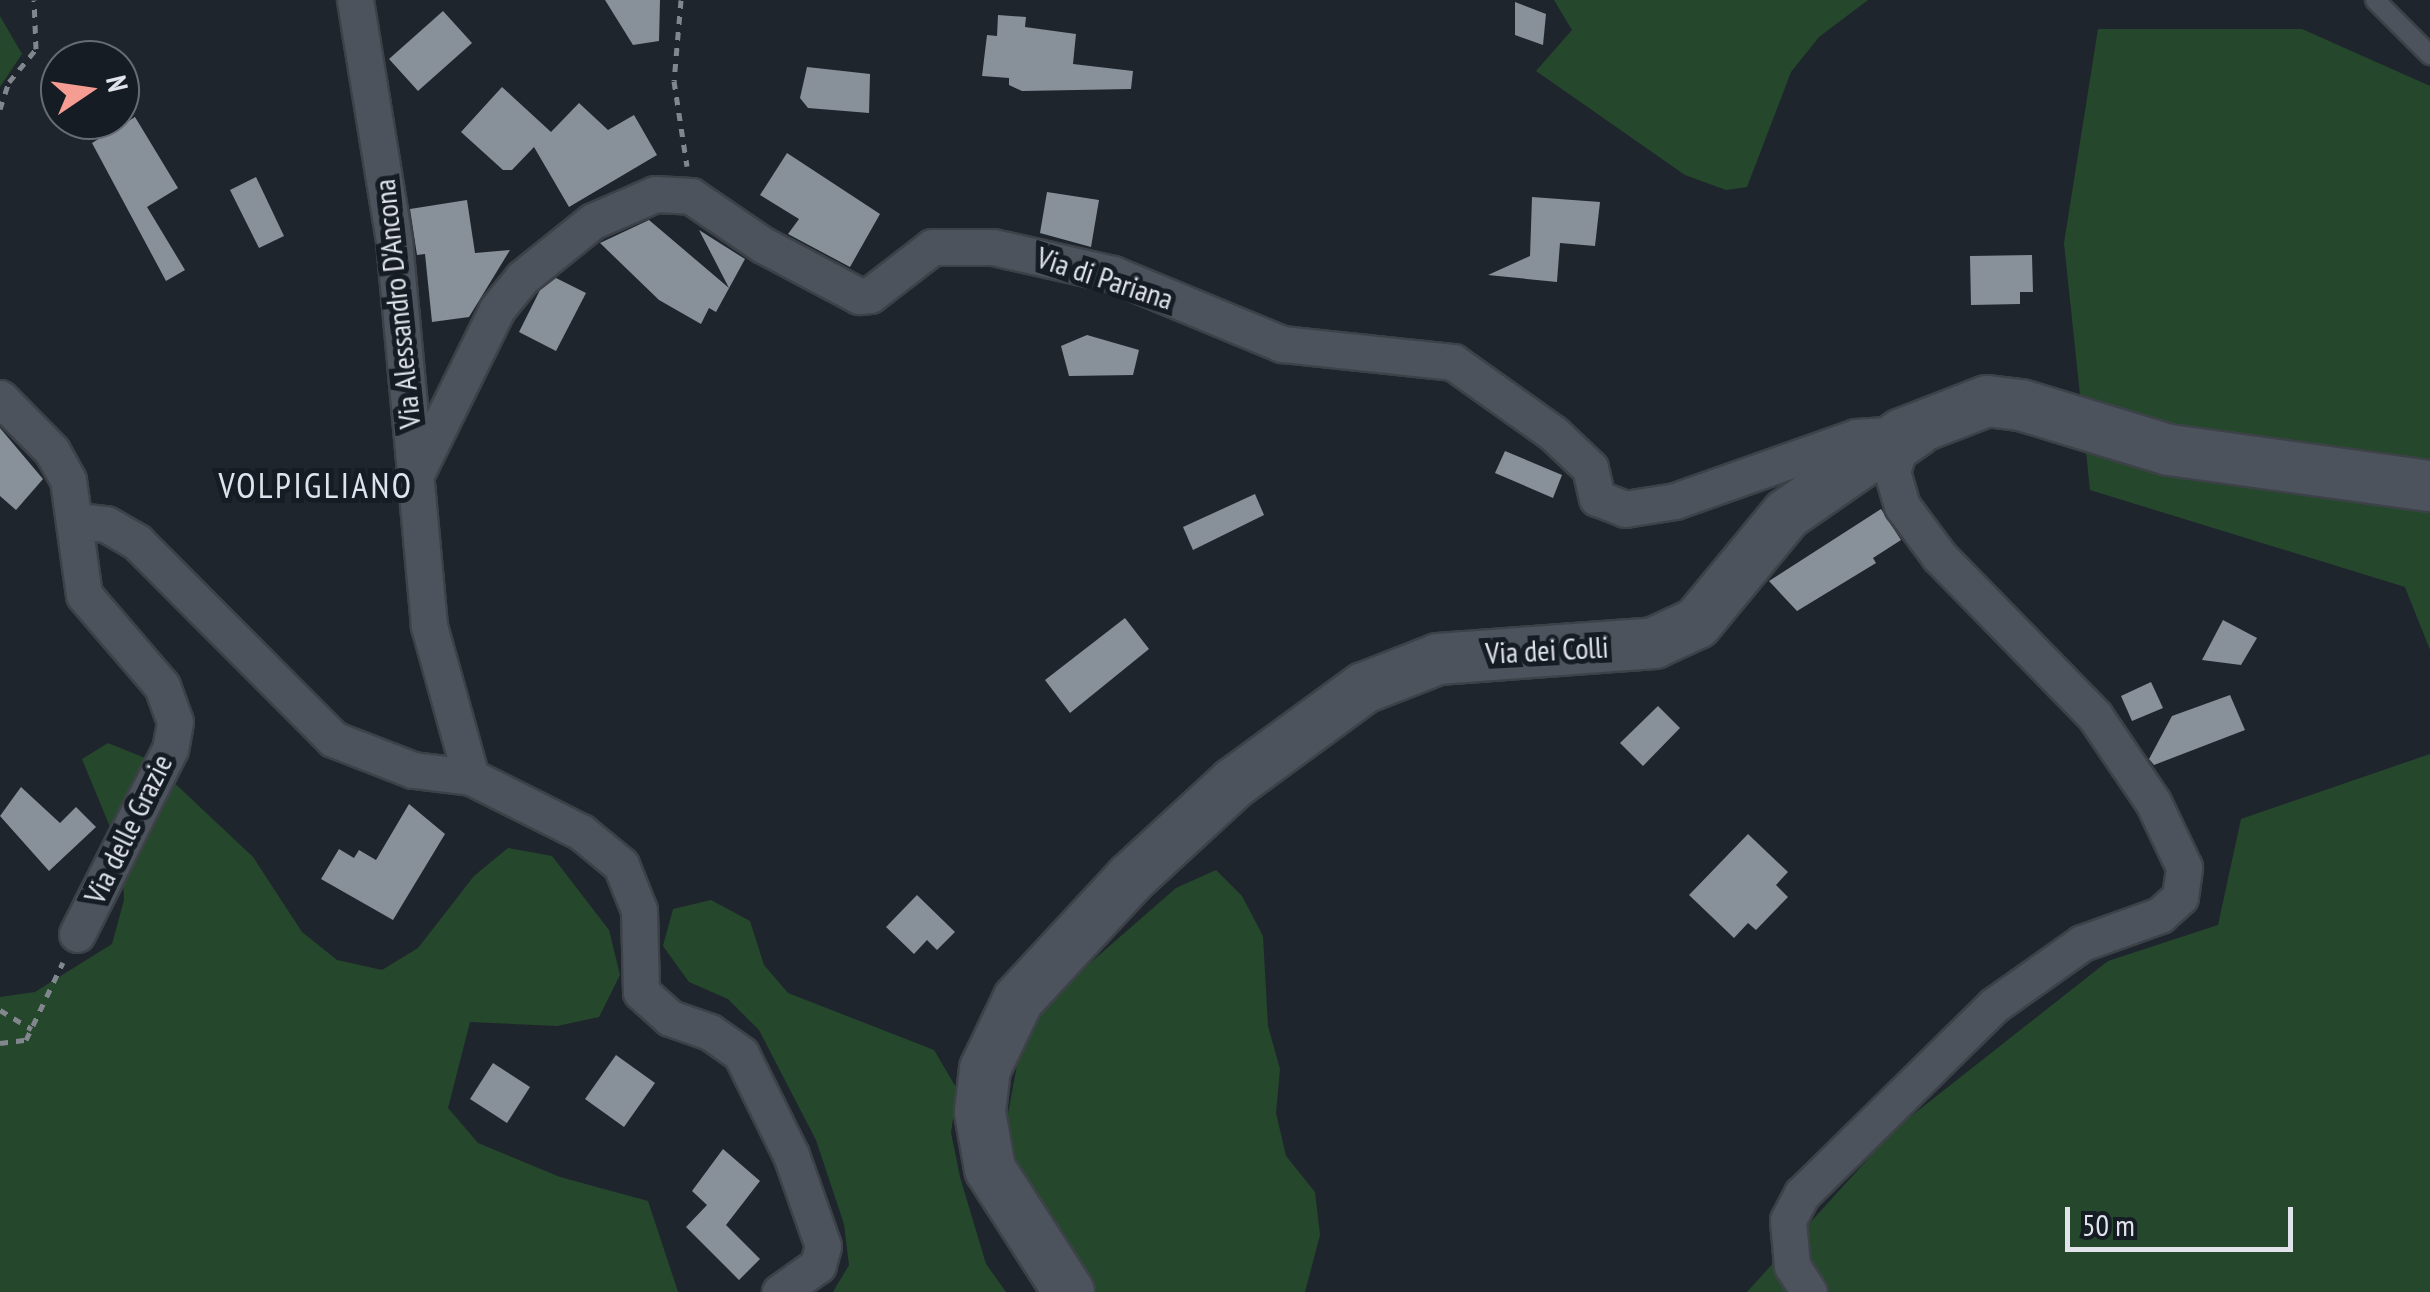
<!DOCTYPE html>
<style>
body{margin:0}
#map{position:relative;width:2430px;height:1292px;overflow:hidden;background:#1f252d;font-family:"PT Sans Narrow",sans-serif}
div>[style]{position:absolute}
[style*='--x']{left:calc(var(--x)*1px);top:calc(var(--y)*1px);width:calc(var(--w)*1px);rotate:calc(var(--a)*1deg)}
.green>*{inset:0;background:#25482c}
.building>*{inset:0;background:#88909a}
.path>*{height:5px;margin-top:-2.5px;transform-origin:0;background:repeating-linear-gradient(90deg,#82878e 0 8px,transparent 0 16px)}
.roads{filter:drop-shadow(2px 0 #3d4248) drop-shadow(-2px 0 #3d4248) drop-shadow(0 2px #3d4248) drop-shadow(0 -2px #3d4248)}
.lane>*{height:18px;margin:-9px;padding:0 9px;transform-origin:9px;border-radius:9px;background:#4c535c}
.street>*{height:35px;margin:-17.5px;padding:0 17.5px;transform-origin:17.5px;border-radius:17.5px;background:#4c535c}
.secondary>*{height:50px;margin:-25px;padding:0 25px;transform-origin:25px;border-radius:25px;background:#4c535c}
span{translate:-50% -50%;white-space:nowrap;text-align:center;line-height:1.15;-webkit-text-stroke:10px #161c24;paint-order:stroke}
.street-label{font-size:30px;color:#e1e5eb}
.quarter-label{font-size:35px;color:#dce4ef;letter-spacing:2.5px}
.north{position:absolute;left:40px;top:40px;width:100px;height:100px;box-sizing:border-box;background:#161c24;border:2px solid #676c74;border-radius:50%;rotate:77deg;font-size:28px;font-weight:700;line-height:40px;text-align:center;color:#e1e5eb}
.north::after{content:'';display:block;margin:auto;width:35px;height:45px;background:#f59c93;clip-path:polygon(50% 0,100% 100%,50% 72%,0 100%)}
.scale{position:absolute;left:2065px;top:1207px;width:228px;height:45px;box-sizing:border-box;border:5px solid #e1e5eb;border-top:0;padding-left:12px;font-size:30px;line-height:35px;white-space:nowrap;color:#e1e5eb;-webkit-text-stroke:8px #161c24;paint-order:stroke}
</style>
<div id="map">
<div class="green">
<div style="clip-path:polygon(1554px 0,1868px 0,1819px 37px,1791px 72px,1747px 187px,1726px 190px,1685px 175px,1536px 71px,1572px 30px)"></div>
<div style="clip-path:polygon(0 16px,22px 54px,0 87px)"></div>
<div style="clip-path:polygon(2098px 29px,2302px 29px,2430px 86px,2430px 650px,2405px 587px,2090px 490px,2064px 243px)"></div>
<div style="clip-path:polygon(108px 743px,150px 760px,253px 857px,302px 932px,337px 960px,382px 970px,418px 948px,474px 876px,508px 848px,552px 856px,609px 930px,620px 975px,599px 1017px,557px 1026px,470px 1022px,448px 1108px,478px 1143px,560px 1177px,648px 1201px,678px 1292px,0 1292px,0 997px,35px 992px,112px 944px,124px 900px,122px 856px,82px 759px)"></div>
<div style="clip-path:polygon(2430px 754px,2430px 1292px,1747px 1292px,1896px 1128px,2108px 961px,2218px 925px,2241px 819px)"></div>
<div style="clip-path:polygon(1216px 870px,1242px 896px,1263px 936px,1268px 1026px,1280px 1069px,1276px 1113px,1286px 1156px,1315px 1192px,1320px 1235px,1305px 1292px,1089px 1292px,1031px 1207px,1004px 1135px,1021px 1044px,1042px 1005px,1176px 888px)"></div>
<div style="clip-path:polygon(711px 900px,750px 921px,764px 965px,788px 993px,934px 1050px,957px 1089px,951px 1133px,960px 1177px,986px 1264px,1006px 1292px,833px 1292px,849px 1265px,844px 1224px,816px 1140px,759px 1030px,728px 999px,689px 982px,663px 946px,673px 909px)"></div>
</div>
<div class="building">
<div style="clip-path:polygon(605px 0,660px 0,659px 41px,633px 45px)"></div>
<div style="clip-path:polygon(1515px 2px,1546px 14px,1543px 45px,1515px 35px)"></div>
<div style="clip-path:polygon(443px 11px,472px 43px,418px 91px,389px 59px)"></div>
<div style="clip-path:polygon(998px 15px,1026px 17px,1025px 27px,1076px 34px,1073px 64px,1133px 71px,1131px 89px,1022px 91px,1009px 85px,1009px 78px,982px 76px,987px 35px,997px 36px)"></div>
<div style="clip-path:polygon(807px 67px,870px 74px,869px 113px,808px 108px,800px 98px)"></div>
<div style="clip-path:polygon(502px 87px,551px 132px,579px 103px,608px 130px,634px 115px,657px 155px,569px 207px,534px 147px,512px 170px,503px 170px,461px 132px)"></div>
<div style="clip-path:polygon(135px 117px,178px 188px,147px 207px,185px 270px,166px 281px,92px 143px)"></div>
<div style="clip-path:polygon(787px 153px,880px 214px,850px 267px,788px 234px,799px 219px,760px 195px)"></div>
<div style="clip-path:polygon(256px 177px,284px 236px,259px 248px,230px 190px)"></div>
<div style="clip-path:polygon(1047px 192px,1099px 200px,1091px 247px,1040px 233px)"></div>
<div style="clip-path:polygon(1532px 197px,1600px 202px,1595px 246px,1560px 243px,1557px 282px,1488px 275px,1530px 256px)"></div>
<div style="clip-path:polygon(467px 200px,475px 253px,510px 250px,469px 317px,432px 322px,425px 254px,417px 255px,410px 209px)"></div>
<div style="clip-path:polygon(649px 220px,729px 288px,699px 230px,745px 259px,716px 312px,709px 308px,701px 324px,659px 300px,600px 243px)"></div>
<div style="clip-path:polygon(2032px 255px,2033px 292px,2020px 292px,2020px 304px,1971px 305px,1970px 256px)"></div>
<div style="clip-path:polygon(556px 278px,586px 293px,556px 351px,519px 332px,540px 290px)"></div>
<div style="clip-path:polygon(1087px 335px,1139px 350px,1133px 375px,1069px 376px,1061px 346px)"></div>
<div style="clip-path:polygon(0 428px,43px 479px,16px 510px,0 496px)"></div>
<div style="clip-path:polygon(1505px 451px,1562px 475px,1553px 498px,1495px 473px)"></div>
<div style="clip-path:polygon(1255px 494px,1264px 515px,1193px 550px,1183px 527px)"></div>
<div style="clip-path:polygon(1881px 509px,1901px 540px,1873px 558px,1876px 563px,1797px 611px,1769px 581px)"></div>
<div style="clip-path:polygon(1125px 618px,1149px 649px,1070px 713px,1045px 680px)"></div>
<div style="clip-path:polygon(2223px 620px,2257px 638px,2241px 665px,2202px 660px)"></div>
<div style="clip-path:polygon(2151px 682px,2163px 708px,2132px 721px,2121px 696px)"></div>
<div style="clip-path:polygon(2230px 695px,2245px 730px,2154px 765px,2149px 759px,2172px 716px)"></div>
<div style="clip-path:polygon(1658px 706px,1680px 728px,1643px 766px,1620px 743px)"></div>
<div style="clip-path:polygon(21px 787px,60px 823px,76px 807px,96px 827px,49px 871px,0 816px)"></div>
<div style="clip-path:polygon(409px 804px,445px 834px,393px 920px,321px 879px,339px 849px,354px 858px,359px 850px,376px 860px)"></div>
<div style="clip-path:polygon(1748px 834px,1788px 872px,1776px 885px,1788px 897px,1756px 930px,1748px 923px,1734px 938px,1689px 895px)"></div>
<div style="clip-path:polygon(917px 895px,955px 932px,937px 950px,927px 940px,914px 954px,886px 927px)"></div>
<div style="clip-path:polygon(616px 1055px,655px 1083px,624px 1127px,585px 1099px)"></div>
<div style="clip-path:polygon(493px 1063px,530px 1087px,507px 1123px,470px 1099px)"></div>
<div style="clip-path:polygon(723px 1149px,760px 1181px,726px 1225px,760px 1259px,739px 1280px,686px 1227px,707px 1205px,692px 1191px)"></div>
</div>
<div class="path">
<div style="--x:681;--y:0;--w:81;--a:94.9"></div>
<div style="--x:674;--y:81;--w:86;--a:81.3"></div>
<div style="--x:0;--y:109;--w:28;--a:-72"></div>
<div style="--x:9;--y:82;--w:43;--a:-50.7"></div>
<div style="--x:36;--y:49;--w:49;--a:-92.3"></div>
<div style="--x:0;--y:1010;--w:37;--a:31"></div>
<div style="--x:0;--y:1043;--w:26;--a:-7"></div>
<div style="--x:26;--y:1040;--w:86;--a:-64.6"></div>
</div>
<div class="roads">
<div class="lane">
<div style="--x:2375;--y:0;--w:78;--a:45"></div>
</div>
<div class="street">
<div style="--x:355;--y:0;--w:244;--a:80.8"></div>
<div style="--x:394;--y:241;--w:387;--a:84.8"></div>
<div style="--x:429;--y:626;--w:157;--a:74.5"></div>
<div style="--x:0;--y:398;--w:74;--a:45.5"></div>
<div style="--x:52;--y:451;--w:33;--a:61"></div>
<div style="--x:68;--y:480;--w:116;--a:82.1"></div>
<div style="--x:84;--y:595;--w:120;--a:49.4"></div>
<div style="--x:162;--y:686;--w:38;--a:70"></div>
<div style="--x:175;--y:722;--w:27;--a:100"></div>
<div style="--x:170;--y:749;--w:207;--a:116.7"></div>
<div style="--x:415;--y:476;--w:186;--a:-63.8"></div>
<div style="--x:497;--y:309;--w:40;--a:-51"></div>
<div style="--x:522;--y:278;--w:91;--a:-38.8"></div>
<div style="--x:593;--y:221;--w:68;--a:-23.5"></div>
<div style="--x:655;--y:194;--w:36;--a:3"></div>
<div style="--x:691;--y:196;--w:87;--a:34.2"></div>
<div style="--x:763;--y:245;--w:109;--a:28"></div>
<div style="--x:859;--y:296;--w:11;--a:-5"></div>
<div style="--x:870;--y:295;--w:78;--a:-37.7"></div>
<div style="--x:932;--y:247;--w:61;--a:0"></div>
<div style="--x:993;--y:247;--w:123;--a:12.7"></div>
<div style="--x:1113;--y:274;--w:183;--a:22.5"></div>
<div style="--x:1282;--y:344;--w:172;--a:6"></div>
<div style="--x:1453;--y:362;--w:123;--a:35.4"></div>
<div style="--x:1553;--y:433;--w:51;--a:43.4"></div>
<div style="--x:1590;--y:468;--w:31;--a:77"></div>
<div style="--x:1597;--y:498;--w:30;--a:21"></div>
<div style="--x:1625;--y:509;--w:51;--a:-9.1"></div>
<div style="--x:1675;--y:501;--w:192;--a:-19.5"></div>
<div style="--x:1856;--y:437;--w:44;--a:-3.9"></div>
<div style="--x:77;--y:521;--w:29;--a:6"></div>
<div style="--x:106;--y:524;--w:36;--a:30"></div>
<div style="--x:137;--y:542;--w:278;--a:45.1"></div>
<div style="--x:333;--y:739;--w:86;--a:21.2"></div>
<div style="--x:413;--y:770;--w:58;--a:6.9"></div>
<div style="--x:471;--y:777;--w:123;--a:26.6"></div>
<div style="--x:581;--y:832;--w:52;--a:39.5"></div>
<div style="--x:621;--y:865;--w:48;--a:68.2"></div>
<div style="--x:639;--y:910;--w:82;--a:88.6"></div>
<div style="--x:641;--y:992;--w:39;--a:42"></div>
<div style="--x:670;--y:1018;--w:42;--a:19.3"></div>
<div style="--x:710;--y:1032;--w:38;--a:35"></div>
<div style="--x:741;--y:1054;--w:113;--a:63.7"></div>
<div style="--x:791;--y:1155;--w:96;--a:70.6"></div>
<div style="--x:823;--y:1246;--w:20;--a:105"></div>
<div style="--x:818;--y:1265;--w:47;--a:144.6"></div>
<div style="--x:1809;--y:1292;--w:31;--a:-123"></div>
<div style="--x:1792;--y:1266;--w:46;--a:-95"></div>
<div style="--x:1788;--y:1220;--w:30;--a:-62"></div>
<div style="--x:1802;--y:1194;--w:268;--a:-44.5"></div>
<div style="--x:1993;--y:1006;--w:109;--a:-35.3"></div>
<div style="--x:2082;--y:943;--w:83;--a:-19.7"></div>
<div style="--x:2160;--y:915;--w:27;--a:-42"></div>
<div style="--x:2180;--y:897;--w:30;--a:-82"></div>
<div style="--x:2184;--y:867;--w:72;--a:-115.5"></div>
<div style="--x:2153;--y:802;--w:105;--a:-124.1"></div>
<div style="--x:2094;--y:715;--w:222;--a:-134.3"></div>
<div style="--x:1939;--y:556;--w:62;--a:-126.5"></div>
<div style="--x:1902;--y:506;--w:35;--a:-106"></div>
<div style="--x:1892;--y:472;--w:21;--a:-73"></div>
<div style="--x:1898;--y:452;--w:28;--a:-35"></div>
</div>
<div class="secondary">
<div style="--x:1069;--y:1292;--w:146;--a:-122.7"></div>
<div style="--x:990;--y:1169;--w:58;--a:-100"></div>
<div style="--x:980;--y:1112;--w:43;--a:-83.4"></div>
<div style="--x:985;--y:1069;--w:76;--a:-64.4"></div>
<div style="--x:1018;--y:1000;--w:166;--a:-47.2"></div>
<div style="--x:1131;--y:878;--w:140;--a:-42.7"></div>
<div style="--x:1234;--y:783;--w:161;--a:-36.2"></div>
<div style="--x:1364;--y:688;--w:79;--a:-21.4"></div>
<div style="--x:1438;--y:659;--w:217;--a:-4.2"></div>
<div style="--x:1654;--y:643;--w:47;--a:-24.9"></div>
<div style="--x:1697;--y:623;--w:141;--a:-50.5"></div>
<div style="--x:1787;--y:514;--w:140;--a:-34.8"></div>
<div style="--x:1902;--y:434;--w:91;--a:-21.2"></div>
<div style="--x:1987;--y:401;--w:34;--a:7"></div>
<div style="--x:2021;--y:405;--w:155;--a:16.9"></div>
<div style="--x:2169;--y:450;--w:263;--a:7.9"></div>
</div>
</div>
<div class="street-label">
<span style="left:1105px;top:278px;rotate:18deg">Via di Pariana</span>
<span style="left:397px;top:304px;rotate:-96deg">Via Alessandro D'Ancona</span>
<span style="left:1547px;top:650px;rotate:-3deg">Via dei Colli</span>
<span style="left:128px;top:829px;rotate:-64deg">Via delle Grazie</span>
</div>
<div class="quarter-label">
<span style="left:316px;top:485px">VOLPIGLIANO</span>
</div>
<div class="north">N</div>
<div class="scale">50 m</div>
</div>
